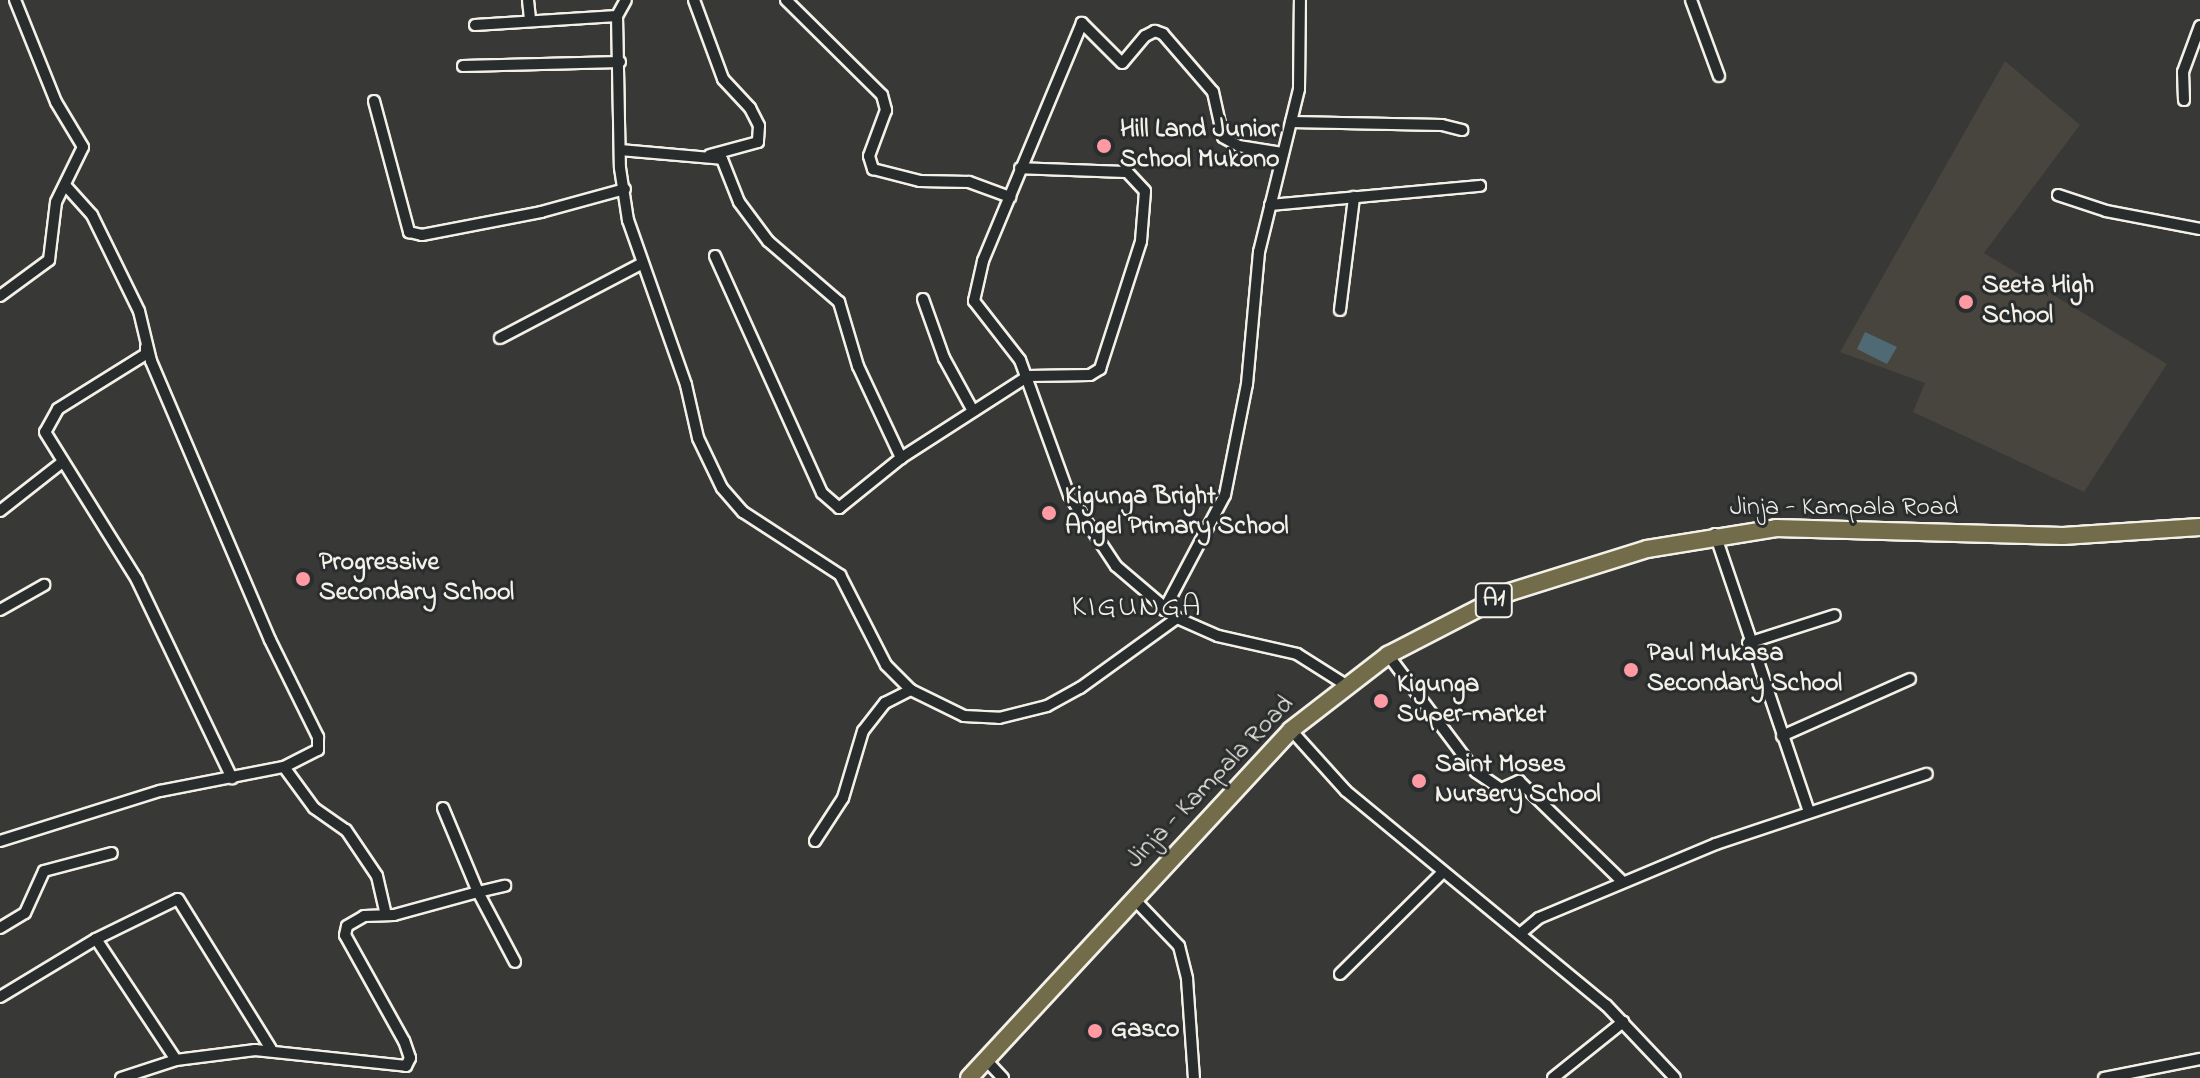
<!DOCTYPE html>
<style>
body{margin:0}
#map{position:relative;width:2200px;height:1078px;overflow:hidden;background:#383836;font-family:"Indie Flower",sans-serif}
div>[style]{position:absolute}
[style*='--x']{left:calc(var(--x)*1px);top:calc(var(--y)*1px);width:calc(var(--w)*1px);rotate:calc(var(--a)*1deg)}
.built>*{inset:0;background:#48453f}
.water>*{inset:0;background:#4f6a74}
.roads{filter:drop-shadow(2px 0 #f4f1e8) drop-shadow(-2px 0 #f4f1e8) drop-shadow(0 2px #f4f1e8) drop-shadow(0 -2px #f4f1e8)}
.minor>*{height:10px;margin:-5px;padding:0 5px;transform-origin:5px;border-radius:5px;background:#2a2d2e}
.trunk>*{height:16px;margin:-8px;padding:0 8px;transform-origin:8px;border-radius:8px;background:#726c4b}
.dots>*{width:22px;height:22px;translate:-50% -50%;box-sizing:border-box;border:4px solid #2a2d2e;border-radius:50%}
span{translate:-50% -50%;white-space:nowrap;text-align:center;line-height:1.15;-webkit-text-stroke:6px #2a2d2e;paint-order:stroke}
.shield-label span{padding:2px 6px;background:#2a2d2e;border:2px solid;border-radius:6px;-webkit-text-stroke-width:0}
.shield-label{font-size:24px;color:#f4f1e8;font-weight:700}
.poi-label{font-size:26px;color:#f4f1e8;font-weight:700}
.left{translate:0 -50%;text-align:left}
.street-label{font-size:26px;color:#f4f1e8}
.quarter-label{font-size:30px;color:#f4f1e8;letter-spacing:2px}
</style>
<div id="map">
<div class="built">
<div style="clip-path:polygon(2005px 61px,2080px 125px,1984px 253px,2167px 364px,2084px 492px,1913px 412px,1925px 383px,1840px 352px)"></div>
</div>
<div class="water">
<div style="clip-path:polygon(1865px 332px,1897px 347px,1887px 364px,1857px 349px)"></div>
</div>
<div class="roads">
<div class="minor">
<div style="--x:528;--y:0;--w:19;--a:84"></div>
<div style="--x:694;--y:0;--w:84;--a:69.8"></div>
<div style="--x:723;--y:79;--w:40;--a:47"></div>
<div style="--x:750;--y:108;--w:20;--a:63"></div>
<div style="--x:759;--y:126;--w:16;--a:94"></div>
<div style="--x:758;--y:142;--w:50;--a:164.8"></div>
<div style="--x:786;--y:0;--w:135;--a:44.7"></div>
<div style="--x:882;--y:95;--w:16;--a:75"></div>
<div style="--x:886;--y:110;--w:49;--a:110.3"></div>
<div style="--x:869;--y:156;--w:14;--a:73"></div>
<div style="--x:873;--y:169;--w:49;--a:14.3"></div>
<div style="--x:920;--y:181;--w:49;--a:1.2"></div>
<div style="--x:969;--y:182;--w:44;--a:20.1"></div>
<div style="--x:1691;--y:0;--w:81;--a:69.8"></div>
<div style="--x:617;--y:16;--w:152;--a:88.9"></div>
<div style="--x:620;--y:168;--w:53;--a:81.3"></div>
<div style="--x:628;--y:220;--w:175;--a:70.6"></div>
<div style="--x:686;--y:385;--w:54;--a:77.2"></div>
<div style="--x:698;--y:438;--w:55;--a:64.4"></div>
<div style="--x:722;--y:488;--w:32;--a:49"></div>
<div style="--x:743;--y:512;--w:116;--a:33"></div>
<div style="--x:840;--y:575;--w:101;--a:62.9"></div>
<div style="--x:886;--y:665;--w:35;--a:45"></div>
<div style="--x:911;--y:690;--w:59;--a:26.1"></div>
<div style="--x:964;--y:716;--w:35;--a:3"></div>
<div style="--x:999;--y:718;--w:49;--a:-14"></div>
<div style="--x:1047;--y:706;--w:38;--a:-29"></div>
<div style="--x:1080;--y:688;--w:120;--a:-35.8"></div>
<div style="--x:475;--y:25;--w:142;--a:-3.6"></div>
<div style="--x:617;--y:16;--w:18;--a:-61"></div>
<div style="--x:463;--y:66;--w:157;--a:-1.5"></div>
<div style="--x:2184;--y:100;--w:28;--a:-92"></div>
<div style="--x:2183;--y:72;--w:49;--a:-69.7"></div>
<div style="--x:374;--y:101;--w:136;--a:75"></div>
<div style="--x:409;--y:232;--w:13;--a:13"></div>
<div style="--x:422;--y:235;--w:121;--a:-10.9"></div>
<div style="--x:541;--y:212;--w:87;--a:-15.3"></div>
<div style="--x:1291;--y:122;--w:151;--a:1.1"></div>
<div style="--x:1442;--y:125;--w:21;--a:14"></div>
<div style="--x:620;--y:150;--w:102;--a:5"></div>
<div style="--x:722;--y:159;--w:46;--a:68.4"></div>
<div style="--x:739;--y:202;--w:49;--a:53.4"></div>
<div style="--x:768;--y:241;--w:94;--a:40.7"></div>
<div style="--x:839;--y:302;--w:67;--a:73.5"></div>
<div style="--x:858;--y:366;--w:102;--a:64.9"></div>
<div style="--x:1282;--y:153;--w:44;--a:-170.8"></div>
<div style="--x:1239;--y:146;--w:18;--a:-151"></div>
<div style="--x:1223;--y:137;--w:46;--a:-102.5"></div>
<div style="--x:1213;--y:92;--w:77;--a:-130.8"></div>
<div style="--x:1163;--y:34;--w:9;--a:-159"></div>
<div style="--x:1155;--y:31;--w:11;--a:153"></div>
<div style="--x:1145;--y:36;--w:35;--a:130"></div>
<div style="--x:1122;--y:63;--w:57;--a:-135"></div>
<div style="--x:1082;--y:23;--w:258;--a:112.6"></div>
<div style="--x:983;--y:261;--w:41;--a:102.7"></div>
<div style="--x:974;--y:301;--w:75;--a:52.1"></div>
<div style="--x:1020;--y:360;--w:144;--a:70.1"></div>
<div style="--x:1069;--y:495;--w:85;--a:56.5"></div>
<div style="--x:1116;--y:566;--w:80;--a:40.4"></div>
<div style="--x:1177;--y:618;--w:45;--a:23.7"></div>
<div style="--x:1218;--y:636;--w:81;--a:12.8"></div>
<div style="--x:1297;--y:654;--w:58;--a:32.3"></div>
<div style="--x:2058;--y:195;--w:51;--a:18.4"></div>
<div style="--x:2106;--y:211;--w:96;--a:10.8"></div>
<div style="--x:1270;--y:205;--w:211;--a:-5.2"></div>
<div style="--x:715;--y:256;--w:260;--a:65.7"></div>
<div style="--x:822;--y:493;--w:23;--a:41"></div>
<div style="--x:839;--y:508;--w:80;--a:-38.9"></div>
<div style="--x:901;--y:458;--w:151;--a:-32.8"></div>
<div style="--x:1028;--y:376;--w:62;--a:-0.9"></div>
<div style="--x:1090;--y:375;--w:12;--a:-31"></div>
<div style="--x:1100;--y:369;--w:134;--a:-72.2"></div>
<div style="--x:1141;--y:241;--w:50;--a:-85.4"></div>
<div style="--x:1145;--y:191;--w:26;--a:-133"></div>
<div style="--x:1127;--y:172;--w:107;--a:-177.9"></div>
<div style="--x:0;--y:296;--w:61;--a:-36.3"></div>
<div style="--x:49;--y:260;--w:58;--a:-83.1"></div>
<div style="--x:56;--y:202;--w:61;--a:-63.9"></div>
<div style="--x:83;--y:147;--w:52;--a:-121"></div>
<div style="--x:56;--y:102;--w:110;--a:-111.9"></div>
<div style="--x:923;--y:299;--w:63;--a:70.4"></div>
<div style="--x:944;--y:358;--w:60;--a:61.3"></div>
<div style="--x:1340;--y:310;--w:114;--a:-82.9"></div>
<div style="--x:500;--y:338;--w:159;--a:-27.7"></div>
<div style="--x:146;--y:347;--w:7;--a:90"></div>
<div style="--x:146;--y:354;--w:104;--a:148"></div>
<div style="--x:58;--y:409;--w:26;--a:119"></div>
<div style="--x:45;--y:432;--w:174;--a:58.1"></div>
<div style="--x:137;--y:580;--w:220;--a:64.4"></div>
<div style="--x:0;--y:511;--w:76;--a:-38.1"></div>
<div style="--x:1715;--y:534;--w:293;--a:71.3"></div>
<div style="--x:0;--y:610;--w:51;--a:-29.6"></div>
<div style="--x:1164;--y:610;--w:130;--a:-62.1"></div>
<div style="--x:1225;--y:495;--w:113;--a:-78.8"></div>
<div style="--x:1247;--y:384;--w:133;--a:-84.8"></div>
<div style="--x:1259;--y:252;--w:168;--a:-76.2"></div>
<div style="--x:1299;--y:89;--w:89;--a:-89.4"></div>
<div style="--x:1748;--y:643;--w:91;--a:-17.8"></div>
<div style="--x:1388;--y:655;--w:146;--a:53.1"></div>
<div style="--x:1476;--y:772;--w:30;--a:34"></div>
<div style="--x:1501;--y:789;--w:20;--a:-24"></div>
<div style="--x:1519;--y:781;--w:145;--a:44.2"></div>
<div style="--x:1291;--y:730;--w:82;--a:48"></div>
<div style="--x:1346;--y:791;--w:337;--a:39.5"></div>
<div style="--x:1606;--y:1005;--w:100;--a:46.6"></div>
<div style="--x:1782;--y:736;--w:140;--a:-24"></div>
<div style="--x:284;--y:767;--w:51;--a:53.8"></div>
<div style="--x:314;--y:808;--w:39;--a:35"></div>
<div style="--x:346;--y:830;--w:55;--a:56"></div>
<div style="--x:377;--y:876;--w:39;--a:77"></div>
<div style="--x:443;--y:808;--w:91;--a:67.4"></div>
<div style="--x:478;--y:892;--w:28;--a:-13"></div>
<div style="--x:0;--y:841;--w:168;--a:-17.4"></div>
<div style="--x:160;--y:791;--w:126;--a:-11"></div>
<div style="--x:284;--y:767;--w:38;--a:-27"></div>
<div style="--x:318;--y:750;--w:13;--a:-90"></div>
<div style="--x:318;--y:737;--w:108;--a:-116.3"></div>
<div style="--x:270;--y:640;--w:303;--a:-113.1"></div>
<div style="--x:151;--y:361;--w:51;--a:-103.5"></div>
<div style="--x:139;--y:311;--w:107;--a:-116.1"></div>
<div style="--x:92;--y:215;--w:38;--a:-132"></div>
<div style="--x:815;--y:841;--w:51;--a:-56.9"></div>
<div style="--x:843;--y:798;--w:70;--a:-73.4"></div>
<div style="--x:863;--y:731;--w:36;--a:-52"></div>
<div style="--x:885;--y:703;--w:29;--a:-27"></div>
<div style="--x:1134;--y:899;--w:65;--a:46.2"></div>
<div style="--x:1179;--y:946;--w:34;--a:76"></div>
<div style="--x:1187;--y:979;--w:99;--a:86"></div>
<div style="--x:0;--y:928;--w:29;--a:-31"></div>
<div style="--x:25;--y:913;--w:46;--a:-65.7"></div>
<div style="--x:44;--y:871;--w:70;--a:-14.8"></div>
<div style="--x:1521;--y:933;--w:23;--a:-40"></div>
<div style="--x:1539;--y:918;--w:192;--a:-22.7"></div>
<div style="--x:1716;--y:844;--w:222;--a:-18.4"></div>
<div style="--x:96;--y:939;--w:145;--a:56.5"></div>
<div style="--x:1340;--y:974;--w:145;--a:-44.7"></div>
<div style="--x:0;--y:997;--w:112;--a:-31.1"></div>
<div style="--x:96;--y:939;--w:91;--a:-26"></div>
<div style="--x:178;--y:899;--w:176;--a:58.2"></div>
<div style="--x:986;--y:1060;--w:25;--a:47"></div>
<div style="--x:121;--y:1078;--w:58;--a:-18.1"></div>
<div style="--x:176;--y:1060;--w:80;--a:-7.2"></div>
<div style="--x:255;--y:1050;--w:152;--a:6"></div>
<div style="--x:406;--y:1066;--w:9;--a:-63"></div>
<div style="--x:410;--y:1058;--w:18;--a:-109"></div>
<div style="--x:404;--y:1041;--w:121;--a:-119.1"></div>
<div style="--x:345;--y:935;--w:9;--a:-77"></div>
<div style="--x:347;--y:926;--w:20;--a:-30"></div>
<div style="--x:364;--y:916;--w:30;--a:-2"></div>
<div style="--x:394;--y:915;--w:87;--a:-15.3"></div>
<div style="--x:478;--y:892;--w:79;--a:62.1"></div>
<div style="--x:1553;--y:1078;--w:90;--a:-38.7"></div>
<div style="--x:2104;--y:1078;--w:98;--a:-11.2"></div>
</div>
<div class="trunk">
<div style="--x:969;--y:1078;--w:474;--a:-47.2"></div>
<div style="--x:1291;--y:730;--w:123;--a:-37.7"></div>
<div style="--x:1388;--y:655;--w:137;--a:-27.3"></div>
<div style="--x:1510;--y:592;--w:144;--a:-17.4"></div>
<div style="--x:1647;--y:549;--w:131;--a:-9.2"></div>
<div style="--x:1776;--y:528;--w:287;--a:1.6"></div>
<div style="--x:2063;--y:536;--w:137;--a:-3.8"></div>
</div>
</div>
<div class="dots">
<div style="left:1104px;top:146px;background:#ff9aa2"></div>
<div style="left:1966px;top:302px;background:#ff9aa2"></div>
<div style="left:1049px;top:513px;background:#ff9aa2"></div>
<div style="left:303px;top:579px;background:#ff9aa2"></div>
<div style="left:1631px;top:670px;background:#ff9aa2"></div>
<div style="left:1381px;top:701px;background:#ff9aa2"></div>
<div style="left:1419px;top:781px;background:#ff9aa2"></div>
<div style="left:1095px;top:1031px;background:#ff9aa2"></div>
</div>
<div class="shield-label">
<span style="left:1494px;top:600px">A1</span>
</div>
<div class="poi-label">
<span class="left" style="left:1120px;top:146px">Hill Land Junior<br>School Mukono</span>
<span class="left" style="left:1982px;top:302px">Seeta High<br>School</span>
<span class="left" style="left:1065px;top:513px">Kigunga Bright<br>Angel Primary School</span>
<span class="left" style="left:319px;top:579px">Progressive<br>Secondary School</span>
<span class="left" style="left:1647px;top:670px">Paul Mukasa<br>Secondary School</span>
<span class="left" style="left:1397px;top:701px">Kigunga<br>Super-market</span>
<span class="left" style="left:1435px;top:781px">Saint Moses<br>Nursery School</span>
<span class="left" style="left:1111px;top:1031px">Gasco</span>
</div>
<div class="street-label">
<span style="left:1844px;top:509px">Jinja - Kampala Road</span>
<span style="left:1211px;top:783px;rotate:-46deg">Jinja - Kampala Road</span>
</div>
<div class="quarter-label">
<span style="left:1137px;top:608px">KIGUNGA</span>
</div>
</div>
